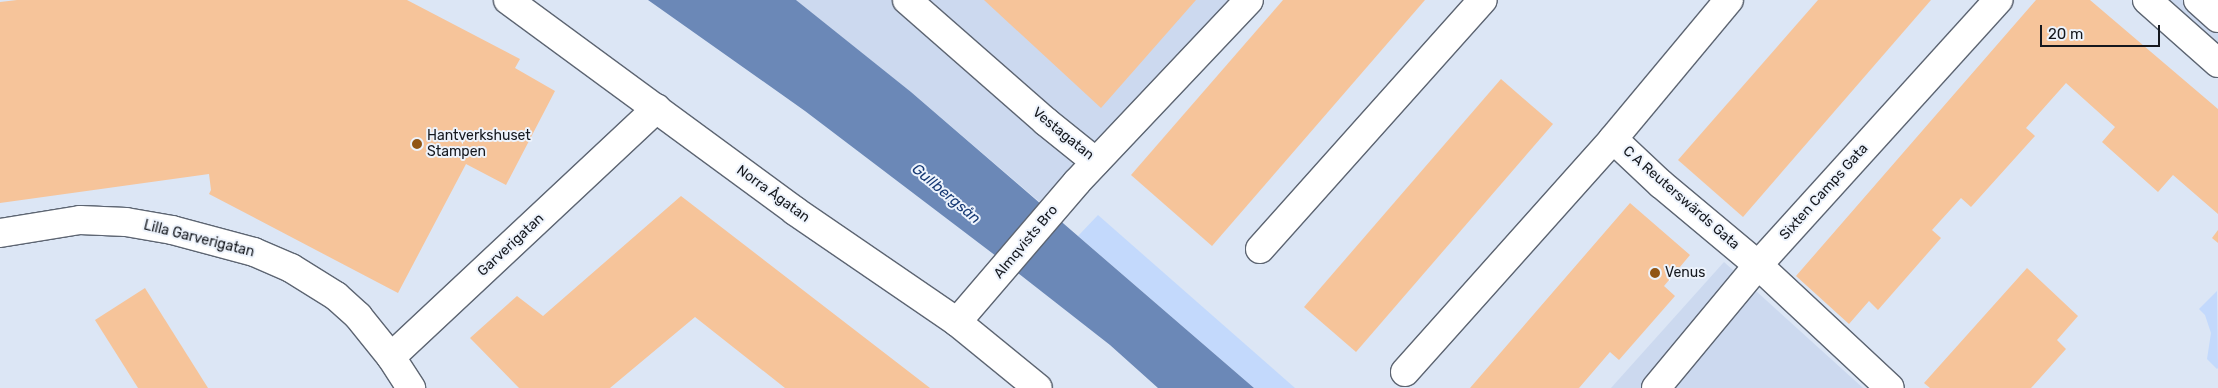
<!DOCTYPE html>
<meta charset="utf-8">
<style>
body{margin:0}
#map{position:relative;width:2218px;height:388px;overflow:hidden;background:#dce6f5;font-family:Rubik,sans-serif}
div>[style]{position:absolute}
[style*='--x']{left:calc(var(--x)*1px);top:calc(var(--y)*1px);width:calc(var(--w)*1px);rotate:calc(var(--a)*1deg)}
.built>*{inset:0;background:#ccd9ef}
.green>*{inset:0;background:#c3d9fc}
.water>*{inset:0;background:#6b88b7}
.building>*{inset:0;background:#f6c49a}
.roads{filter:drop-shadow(1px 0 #5d6572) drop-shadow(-1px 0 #5d6572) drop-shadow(0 1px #5d6572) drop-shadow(0 -1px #5d6572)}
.minor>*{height:28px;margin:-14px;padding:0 14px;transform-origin:14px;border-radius:14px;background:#fff}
.dots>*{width:14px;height:14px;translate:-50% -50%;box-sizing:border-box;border:2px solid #edf3fc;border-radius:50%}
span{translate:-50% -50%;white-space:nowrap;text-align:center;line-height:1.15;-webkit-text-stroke:4px #edf3fc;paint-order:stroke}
.street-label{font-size:14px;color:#15181e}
.poi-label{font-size:14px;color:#15181e}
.left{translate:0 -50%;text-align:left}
.water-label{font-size:15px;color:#173a75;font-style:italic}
.scale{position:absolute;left:2040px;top:25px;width:120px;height:22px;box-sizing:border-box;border:2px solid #15181e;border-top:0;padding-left:6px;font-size:15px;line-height:18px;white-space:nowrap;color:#15181e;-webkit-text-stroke:4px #edf3fc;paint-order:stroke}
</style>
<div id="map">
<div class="built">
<div style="clip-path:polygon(796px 0,1260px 0,1062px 221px,911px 92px)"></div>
<div style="clip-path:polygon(2170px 0,2218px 0,2218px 43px)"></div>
<div style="clip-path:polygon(1724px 262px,1863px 388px,1611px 388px)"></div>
</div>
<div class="green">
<div style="clip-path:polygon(1098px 215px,1295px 388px,1254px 388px,1078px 236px)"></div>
<div style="clip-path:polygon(2217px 291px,2218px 368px,2217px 369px,2207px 359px,2211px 333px,2205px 315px,2199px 309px)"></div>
</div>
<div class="water">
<div style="clip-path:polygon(648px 0,796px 0,911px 92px,1254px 388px,1158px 388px,1110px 345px,996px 256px,805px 111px)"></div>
</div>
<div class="building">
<div style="clip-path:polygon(17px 0,407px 0,520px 59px,515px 68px,555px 91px,506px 185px,466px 164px,398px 293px,209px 194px,211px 190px,209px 174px,0 203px,0 2px)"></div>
<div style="clip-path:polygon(984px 0,1196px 0,1101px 108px)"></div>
<div style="clip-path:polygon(1283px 0,1425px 0,1212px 246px,1131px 175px)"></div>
<div style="clip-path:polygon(1818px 0,1931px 0,1743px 217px,1678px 160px)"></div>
<div style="clip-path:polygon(2036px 0,2090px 0,2218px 109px,2218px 214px,2173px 175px,2158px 192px,2102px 142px,2115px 127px,2066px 83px,2026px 128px,2035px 136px,1971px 207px,1961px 198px,1932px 230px,1941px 238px,1878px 310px,1869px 301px,1849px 324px,1796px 276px)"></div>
<div style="clip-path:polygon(1501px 79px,1553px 124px,1356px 352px,1304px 307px)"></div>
<div style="clip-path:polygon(681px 196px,930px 388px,785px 388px,695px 317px,610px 388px,519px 388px,470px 338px,517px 296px,543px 316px)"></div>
<div style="clip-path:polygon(1630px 203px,1690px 255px,1664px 286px,1675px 296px,1619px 360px,1610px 352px,1579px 388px,1470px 388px)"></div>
<div style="clip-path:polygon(2218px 230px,2218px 243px,2212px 238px)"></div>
<div style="clip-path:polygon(2027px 268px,2078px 316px,2057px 340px,2066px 349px,2031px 388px,1930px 388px,1924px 383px)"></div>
<div style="clip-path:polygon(145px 288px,208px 388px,138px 388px,95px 320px)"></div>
</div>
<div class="roads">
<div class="minor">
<div style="--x:508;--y:0;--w:356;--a:36.3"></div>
<div style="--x:795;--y:211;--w:196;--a:34.4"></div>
<div style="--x:957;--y:322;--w:104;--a:39.2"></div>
<div style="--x:907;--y:0;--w:184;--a:41.2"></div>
<div style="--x:1045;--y:121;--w:65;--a:38.8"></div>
<div style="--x:2147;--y:0;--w:95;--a:41.6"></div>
<div style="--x:2198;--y:0;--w:27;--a:42"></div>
<div style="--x:1613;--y:139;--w:181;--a:-50.2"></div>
<div style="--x:0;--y:233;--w:81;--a:-9.2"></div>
<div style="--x:80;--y:220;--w:46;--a:2.5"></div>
<div style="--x:126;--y:222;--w:47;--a:9.9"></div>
<div style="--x:172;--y:230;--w:85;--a:15"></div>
<div style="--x:254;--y:252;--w:40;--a:23.4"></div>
<div style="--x:291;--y:268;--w:53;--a:31.9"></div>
<div style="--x:336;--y:296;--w:30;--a:42"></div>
<div style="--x:358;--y:316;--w:53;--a:51.2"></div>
<div style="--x:391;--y:357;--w:37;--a:57"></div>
<div style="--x:1260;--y:249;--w:334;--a:-48.2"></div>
<div style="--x:957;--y:322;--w:184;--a:-49.4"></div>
<div style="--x:1077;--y:182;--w:250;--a:-46.6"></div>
<div style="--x:391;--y:357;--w:364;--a:-43.1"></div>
<div style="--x:1405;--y:372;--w:312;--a:-48.2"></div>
<div style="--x:1613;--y:139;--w:66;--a:43.2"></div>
<div style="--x:1661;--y:184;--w:126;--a:39.9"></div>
<div style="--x:1758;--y:265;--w:180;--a:43"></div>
<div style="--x:1656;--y:388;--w:160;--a:-50.3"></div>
<div style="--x:1758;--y:265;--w:358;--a:-47.8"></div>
</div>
</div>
<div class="dots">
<div style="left:417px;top:144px;background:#915515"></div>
<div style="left:1655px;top:273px;background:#915515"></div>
</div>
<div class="street-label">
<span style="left:1063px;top:134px;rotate:39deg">Vestagatan</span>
<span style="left:1824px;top:192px;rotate:-48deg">Sixten Camps Gata</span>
<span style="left:773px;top:194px;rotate:36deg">Norra Ågatan</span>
<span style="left:1681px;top:198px;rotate:41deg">C A Reuterswärds Gata</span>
<span style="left:199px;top:239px;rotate:14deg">Lilla Garverigatan</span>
<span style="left:1026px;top:242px;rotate:-50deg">Almqvists Bro</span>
<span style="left:511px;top:245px;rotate:-43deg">Garverigatan</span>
</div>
<div class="poi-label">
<span class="left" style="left:427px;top:144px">Hantverkshuset<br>Stampen</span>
<span class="left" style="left:1665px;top:273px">Venus</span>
</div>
<div class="water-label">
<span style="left:946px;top:194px;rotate:40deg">Gullbergsån</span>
</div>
<div class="scale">20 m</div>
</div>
